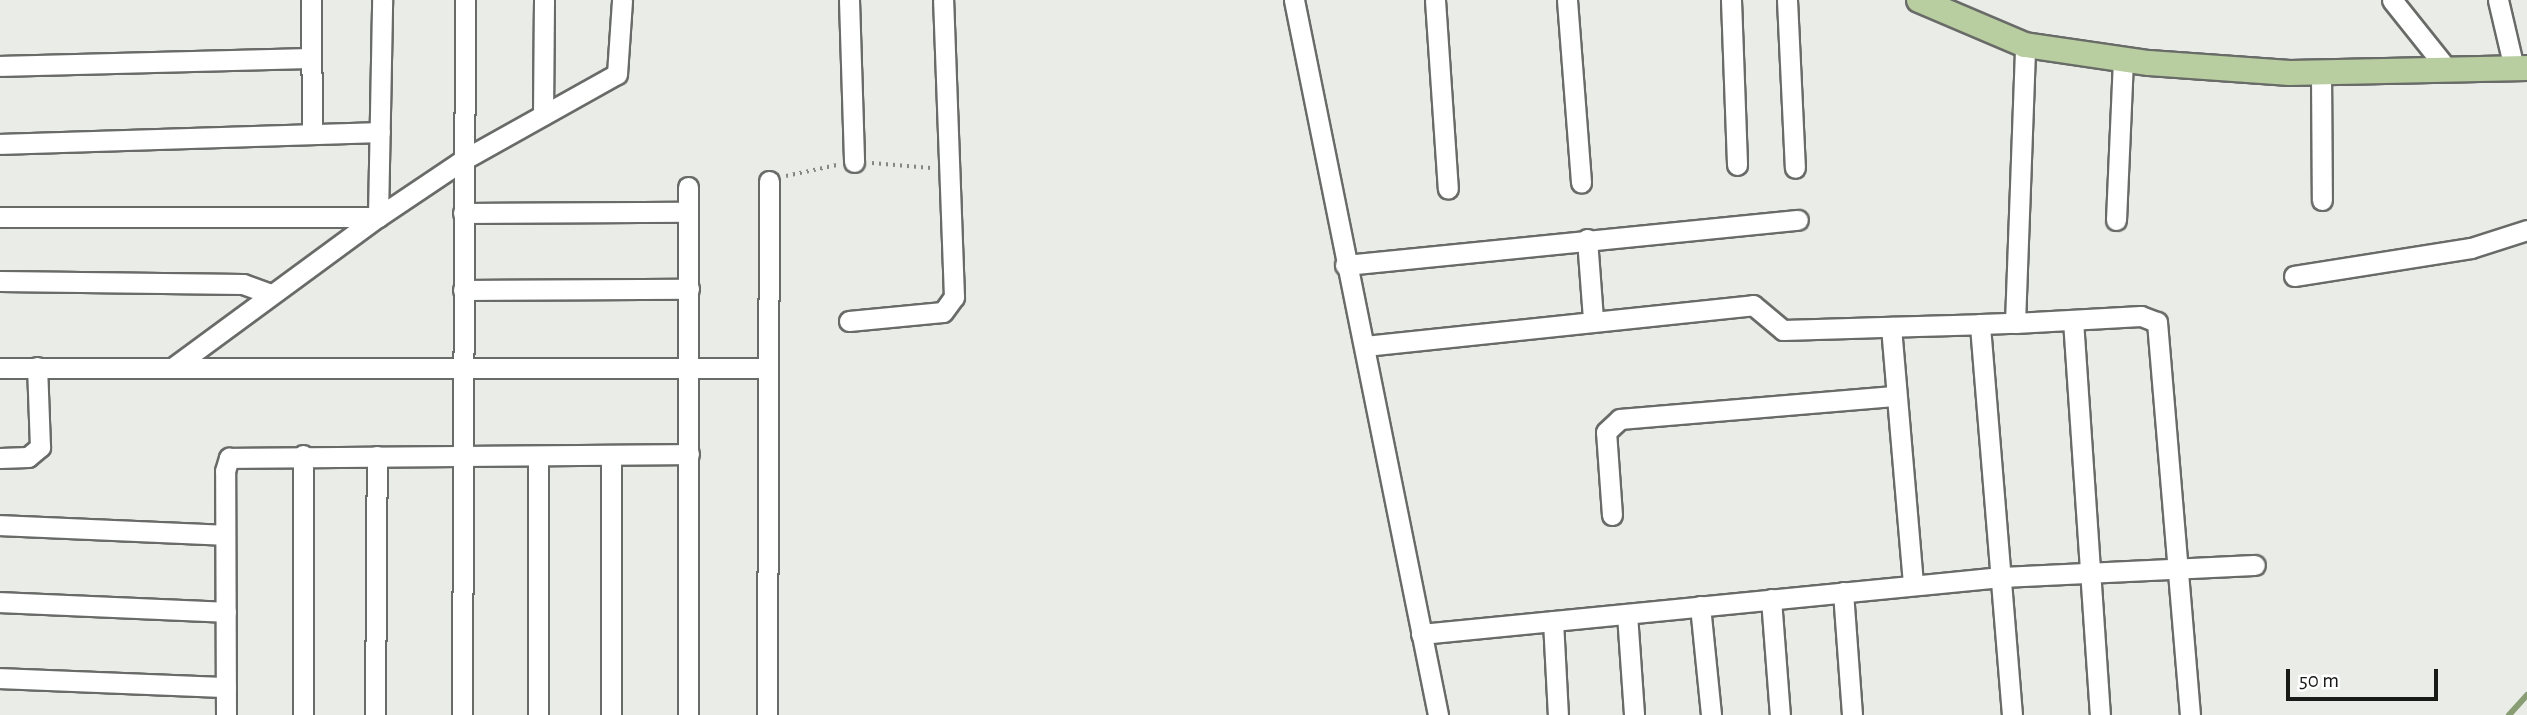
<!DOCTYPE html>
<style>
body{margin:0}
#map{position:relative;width:2527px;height:715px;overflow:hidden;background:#eaece8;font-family:"Alegreya Sans",sans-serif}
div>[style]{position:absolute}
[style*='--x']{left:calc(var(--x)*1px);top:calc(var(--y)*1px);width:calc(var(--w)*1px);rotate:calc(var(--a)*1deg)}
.stream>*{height:6px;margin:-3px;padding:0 3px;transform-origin:3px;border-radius:3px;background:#899d75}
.path>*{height:3.5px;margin-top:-1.75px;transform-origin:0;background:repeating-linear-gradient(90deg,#868784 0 2px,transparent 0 7px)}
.roads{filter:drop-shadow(2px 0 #696b68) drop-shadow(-2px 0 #696b68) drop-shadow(0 2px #696b68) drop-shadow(0 -2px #696b68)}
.minor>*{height:19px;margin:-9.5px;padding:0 9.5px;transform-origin:9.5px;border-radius:9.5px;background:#fff}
.major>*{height:24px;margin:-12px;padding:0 12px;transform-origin:12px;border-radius:12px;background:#b8cda0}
span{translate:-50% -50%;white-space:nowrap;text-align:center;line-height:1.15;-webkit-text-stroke:6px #fff;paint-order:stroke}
.scale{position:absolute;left:2286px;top:669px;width:152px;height:32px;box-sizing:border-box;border:4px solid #191a18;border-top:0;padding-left:9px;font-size:21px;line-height:24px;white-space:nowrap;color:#191a18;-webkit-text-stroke:5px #fff;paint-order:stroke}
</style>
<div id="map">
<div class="stream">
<div style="--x:2509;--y:715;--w:27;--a:-48"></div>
</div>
<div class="path">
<div style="--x:872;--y:163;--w:59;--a:4.8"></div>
<div style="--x:786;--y:176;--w:52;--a:-12.2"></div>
</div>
<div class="roads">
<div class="minor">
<div style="--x:311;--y:0;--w:134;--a:89.6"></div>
<div style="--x:849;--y:0;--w:162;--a:88.2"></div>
<div style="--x:1294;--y:0;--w:729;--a:78.61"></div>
<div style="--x:1435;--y:0;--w:189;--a:86.1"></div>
<div style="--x:1567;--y:0;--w:183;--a:85.6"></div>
<div style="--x:1731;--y:0;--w:165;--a:87.9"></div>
<div style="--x:1787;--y:0;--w:168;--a:87.3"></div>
<div style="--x:2392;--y:0;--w:88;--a:51.4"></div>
<div style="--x:2498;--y:0;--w:70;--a:76.8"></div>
<div style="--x:0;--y:66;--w:310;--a:-1.5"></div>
<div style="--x:2321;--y:72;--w:128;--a:89.6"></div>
<div style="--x:543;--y:115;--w:115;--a:-89.5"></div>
<div style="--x:0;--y:144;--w:380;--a:-1.8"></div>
<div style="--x:688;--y:187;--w:528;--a:90"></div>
<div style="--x:463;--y:213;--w:225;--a:-0.3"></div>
<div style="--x:0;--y:217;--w:378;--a:0"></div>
<div style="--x:378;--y:217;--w:102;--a:-33.8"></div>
<div style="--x:463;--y:160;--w:176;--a:-29.2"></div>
<div style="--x:617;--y:74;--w:74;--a:-86.1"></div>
<div style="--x:2116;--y:220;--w:161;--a:-87.5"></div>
<div style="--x:1587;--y:239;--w:80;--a:85.7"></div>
<div style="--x:1345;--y:265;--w:455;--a:-5.7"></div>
<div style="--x:2294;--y:276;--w:179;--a:-9"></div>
<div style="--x:2471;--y:248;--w:59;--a:-17.8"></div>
<div style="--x:0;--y:281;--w:243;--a:0.7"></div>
<div style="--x:243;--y:284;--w:30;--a:20"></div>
<div style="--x:463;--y:290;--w:226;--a:-0.3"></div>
<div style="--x:2073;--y:320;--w:396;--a:86.1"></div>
<div style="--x:849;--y:321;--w:94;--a:-5.5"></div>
<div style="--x:943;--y:312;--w:19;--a:-54"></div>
<div style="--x:954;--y:297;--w:297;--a:-92.1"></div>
<div style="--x:2015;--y:323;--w:126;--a:-3.2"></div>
<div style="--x:2141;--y:316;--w:17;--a:21"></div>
<div style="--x:2157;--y:322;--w:394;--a:85.2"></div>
<div style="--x:1891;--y:327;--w:259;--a:85.1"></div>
<div style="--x:1365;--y:346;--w:390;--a:-6"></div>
<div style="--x:1753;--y:305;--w:39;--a:40"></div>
<div style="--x:1783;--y:330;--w:197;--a:-1.7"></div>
<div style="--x:175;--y:366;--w:252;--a:-36.3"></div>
<div style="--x:378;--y:217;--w:217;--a:-88.9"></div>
<div style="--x:0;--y:368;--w:768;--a:0"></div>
<div style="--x:611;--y:455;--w:260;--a:90"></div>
<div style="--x:538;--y:456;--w:259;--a:90"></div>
<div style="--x:0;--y:458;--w:28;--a:-2"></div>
<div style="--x:28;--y:457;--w:16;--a:-40"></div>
<div style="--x:40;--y:447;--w:80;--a:-92.1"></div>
<div style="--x:1612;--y:515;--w:83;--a:-94.1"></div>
<div style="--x:1606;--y:432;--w:19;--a:-43"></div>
<div style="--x:1620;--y:419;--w:277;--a:-4.8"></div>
<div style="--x:0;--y:525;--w:225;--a:2.5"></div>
<div style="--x:1843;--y:592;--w:123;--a:85.8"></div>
<div style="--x:1771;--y:599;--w:116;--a:85.6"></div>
<div style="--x:0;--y:602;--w:226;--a:2.5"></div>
<div style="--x:1700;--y:606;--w:110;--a:84.2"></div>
<div style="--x:1627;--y:614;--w:101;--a:86"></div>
<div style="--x:1553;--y:621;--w:94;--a:87"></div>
<div style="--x:1421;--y:634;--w:583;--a:-5.61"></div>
<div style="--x:2001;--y:577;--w:254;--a:-2.7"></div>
<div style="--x:0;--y:678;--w:226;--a:2.3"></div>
<div style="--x:226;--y:715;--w:244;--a:-90.2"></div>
<div style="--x:225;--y:471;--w:14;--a:-73"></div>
<div style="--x:229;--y:458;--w:460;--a:-0.5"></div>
<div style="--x:303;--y:715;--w:260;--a:-90"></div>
<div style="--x:375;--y:715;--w:259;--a:-89.6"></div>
<div style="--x:462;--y:715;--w:715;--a:-89.76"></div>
<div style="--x:767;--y:715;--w:534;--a:-89.79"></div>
<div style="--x:2012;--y:715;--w:392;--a:-94.7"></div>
<div style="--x:1980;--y:324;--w:35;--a:-2"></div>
<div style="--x:2015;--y:323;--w:278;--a:-87.9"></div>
</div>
<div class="major">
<div style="--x:1919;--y:0;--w:115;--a:23"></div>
<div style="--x:2025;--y:45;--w:125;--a:8.3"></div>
<div style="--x:2149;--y:63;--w:141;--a:4.1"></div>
<div style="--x:2290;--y:73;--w:237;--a:-1.2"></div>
</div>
</div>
<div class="scale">50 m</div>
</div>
